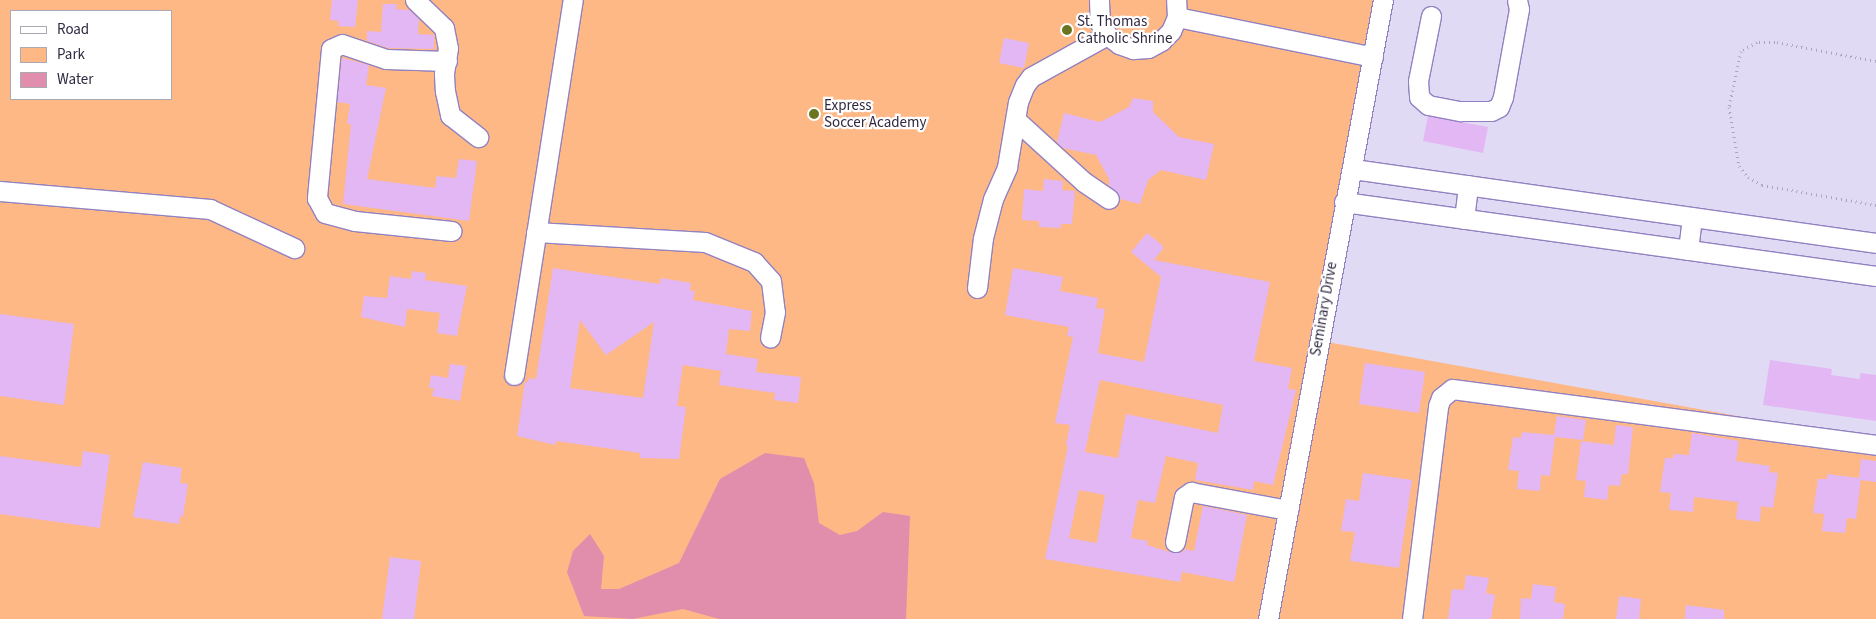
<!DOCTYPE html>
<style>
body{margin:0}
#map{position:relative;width:1876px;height:619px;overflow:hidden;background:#e0daf5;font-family:"Source Sans 3",sans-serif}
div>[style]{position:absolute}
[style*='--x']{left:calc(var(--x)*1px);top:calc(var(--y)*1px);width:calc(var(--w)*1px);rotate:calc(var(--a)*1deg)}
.green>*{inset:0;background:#feb886}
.water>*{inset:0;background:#e18ead}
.building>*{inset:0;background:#e2b7f3}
.path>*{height:3px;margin-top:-1.5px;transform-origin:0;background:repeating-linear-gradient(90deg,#aba4bf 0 1px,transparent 0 5px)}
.roads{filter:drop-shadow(1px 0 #9281c0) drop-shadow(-1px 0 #9281c0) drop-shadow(0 1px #9281c0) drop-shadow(0 -1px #9281c0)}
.minor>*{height:19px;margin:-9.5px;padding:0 9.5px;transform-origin:9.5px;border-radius:9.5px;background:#fff}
.dots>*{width:14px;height:14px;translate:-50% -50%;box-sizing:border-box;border:2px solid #fff;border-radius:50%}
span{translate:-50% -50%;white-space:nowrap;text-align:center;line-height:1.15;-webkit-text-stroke:4.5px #fff;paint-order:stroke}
.poi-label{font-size:15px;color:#302942}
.left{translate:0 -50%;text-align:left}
.street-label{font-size:15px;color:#302942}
.legend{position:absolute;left:10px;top:10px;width:162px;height:90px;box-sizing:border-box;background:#fff;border:1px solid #aca9b3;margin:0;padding:6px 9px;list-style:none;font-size:15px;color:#302942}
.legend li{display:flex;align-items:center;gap:10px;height:25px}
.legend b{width:25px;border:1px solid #aca9b3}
</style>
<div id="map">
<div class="green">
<div style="clip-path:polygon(evenodd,0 0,1373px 0,1327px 342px,1876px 441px,1876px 619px,0 619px,0 0,11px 11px,171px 11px,171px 99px,11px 99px,11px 11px)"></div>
</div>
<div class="water">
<div style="clip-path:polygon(765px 453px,804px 458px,814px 483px,819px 523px,840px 535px,857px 531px,883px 512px,910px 516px,906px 619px,719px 619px,683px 609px,633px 619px,584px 616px,567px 572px,573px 551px,590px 534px,604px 556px,601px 589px,619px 589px,679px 563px,720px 479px)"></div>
</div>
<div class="building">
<div style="clip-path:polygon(332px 0,358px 0,355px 27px,338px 26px,339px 21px,330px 20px)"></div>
<div style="clip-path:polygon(383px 4px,397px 4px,396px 9px,409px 10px,419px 19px,418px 34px,434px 35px,434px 49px,388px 48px,367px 41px,367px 31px,381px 32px)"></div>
<div style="clip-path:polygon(1004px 38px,1029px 43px,1024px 68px,999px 63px)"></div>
<div style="clip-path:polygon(342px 58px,369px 65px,366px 85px,386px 88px,367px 179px,435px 188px,437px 176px,456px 178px,459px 159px,477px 161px,469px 221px,343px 204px,351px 124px,347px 124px,350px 104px,337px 102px)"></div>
<div style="clip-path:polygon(1133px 98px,1153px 101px,1153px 112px,1179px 137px,1214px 144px,1206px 180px,1161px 170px,1148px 180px,1140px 204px,1120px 199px,1109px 185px,1109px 179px,1096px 155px,1063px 148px,1057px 142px,1064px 113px,1100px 122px,1129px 107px)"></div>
<div style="clip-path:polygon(1428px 116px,1488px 127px,1483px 153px,1423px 141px)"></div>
<div style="clip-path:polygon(1044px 179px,1063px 181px,1062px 190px,1075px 191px,1072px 224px,1061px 224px,1061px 228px,1039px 227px,1039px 221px,1022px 220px,1024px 189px,1043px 191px)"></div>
<div style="clip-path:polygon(evenodd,1147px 233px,1162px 245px,1163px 249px,1154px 260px,1270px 282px,1254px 361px,1292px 368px,1288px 389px,1296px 390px,1273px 485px,1254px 481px,1253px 490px,1195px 480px,1198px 463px,1166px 456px,1155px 503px,1138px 500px,1131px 538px,1148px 541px,1147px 545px,1173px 553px,1183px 552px,1184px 549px,1194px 551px,1203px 506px,1247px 515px,1234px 582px,1182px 572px,1180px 582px,1045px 559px,1068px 446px,1066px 445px,1070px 425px,1055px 423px,1073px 337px,1067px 336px,1069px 327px,1005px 315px,1013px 268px,1063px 277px,1060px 291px,1098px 298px,1096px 308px,1105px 309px,1098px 353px,1144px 362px,1161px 277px,1131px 252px,1147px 233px,1100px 380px,1223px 405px,1218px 433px,1126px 414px,1118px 458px,1085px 452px,1100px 380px,1147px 233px,1079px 490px,1105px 495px,1097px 543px,1069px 538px,1079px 490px)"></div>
<div style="clip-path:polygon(evenodd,553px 268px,660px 284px,661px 278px,691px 283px,690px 291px,695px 291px,693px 300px,752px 311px,750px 331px,729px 329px,726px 354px,758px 359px,756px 372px,801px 377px,798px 403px,774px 400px,775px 393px,719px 385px,721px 371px,683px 365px,677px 406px,686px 407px,679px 459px,640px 458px,640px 453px,556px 441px,555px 445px,517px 436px,525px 382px,528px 382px,529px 378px,536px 379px,553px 268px,580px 320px,606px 355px,654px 322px,643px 398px,570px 388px,580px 320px)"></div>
<div style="clip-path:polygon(412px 271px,426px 273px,425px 280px,467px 286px,457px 336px,437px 333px,440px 313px,407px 309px,405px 327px,361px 317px,364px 296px,387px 298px,390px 276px,411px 279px)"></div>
<div style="clip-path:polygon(0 314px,74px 324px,64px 405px,0 396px)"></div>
<div style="clip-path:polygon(1770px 360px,1832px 369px,1831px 375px,1860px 379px,1860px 373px,1876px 375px,1876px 421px,1763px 405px)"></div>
<div style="clip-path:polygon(1365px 363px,1425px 372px,1419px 413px,1359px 404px)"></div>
<div style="clip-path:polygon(450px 364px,466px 366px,460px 401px,432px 396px,434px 388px,429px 388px,431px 375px,448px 378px)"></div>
<div style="clip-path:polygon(1557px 416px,1586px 420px,1583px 440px,1555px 437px,1550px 476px,1541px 475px,1540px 491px,1517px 489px,1519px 471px,1508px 470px,1513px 437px,1521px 438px,1522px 432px,1554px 435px)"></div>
<div style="clip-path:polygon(1616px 425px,1633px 427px,1628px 474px,1622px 474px,1620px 486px,1609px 485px,1607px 500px,1584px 497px,1586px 481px,1576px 480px,1581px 441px,1614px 445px)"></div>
<div style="clip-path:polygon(1692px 433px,1739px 441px,1736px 461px,1770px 466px,1769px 472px,1778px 473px,1773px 508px,1761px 506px,1760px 522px,1736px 519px,1738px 502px,1729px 501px,1694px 497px,1693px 512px,1669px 510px,1671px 493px,1660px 492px,1665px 458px,1673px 458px,1674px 454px,1689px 455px)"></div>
<div style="clip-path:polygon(83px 451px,110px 455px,100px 528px,0 514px,0 456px,81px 467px)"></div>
<div style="clip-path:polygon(1861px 459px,1876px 461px,1876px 482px,1861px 480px,1856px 519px,1847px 518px,1845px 533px,1822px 531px,1824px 514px,1813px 513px,1818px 479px,1827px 479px,1827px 474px,1859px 478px)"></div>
<div style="clip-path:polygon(143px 462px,182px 468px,180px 483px,188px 484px,183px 517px,180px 516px,179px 524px,133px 517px)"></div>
<div style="clip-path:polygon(1363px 473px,1412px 480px,1399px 568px,1350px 561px,1355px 532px,1341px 531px,1346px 499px,1359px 501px)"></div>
<div style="clip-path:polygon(390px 557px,421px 561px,414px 619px,382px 619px)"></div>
<div style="clip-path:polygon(1466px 575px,1489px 578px,1486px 593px,1495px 595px,1491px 619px,1448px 619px,1452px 589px,1464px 590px)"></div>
<div style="clip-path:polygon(1533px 584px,1556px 587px,1554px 602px,1565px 604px,1563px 619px,1520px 619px,1521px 598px,1531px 599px)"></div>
<div style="clip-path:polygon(1619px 596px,1641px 599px,1639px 619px,1616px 619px)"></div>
<div style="clip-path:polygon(1686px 605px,1724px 610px,1724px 619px,1685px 619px)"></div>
</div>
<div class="path">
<div style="--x:1876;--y:61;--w:103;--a:-169.3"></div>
<div style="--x:1775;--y:42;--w:18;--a:180"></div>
<div style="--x:1757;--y:42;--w:18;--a:151"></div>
<div style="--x:1741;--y:51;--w:57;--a:102.1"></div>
<div style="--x:1729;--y:107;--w:60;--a:80.4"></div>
<div style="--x:1739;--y:166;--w:14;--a:51"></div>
<div style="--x:1748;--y:177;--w:16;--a:30"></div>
<div style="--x:1762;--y:185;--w:116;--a:10"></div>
</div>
<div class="roads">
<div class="minor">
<div style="--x:415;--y:0;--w:40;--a:44"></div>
<div style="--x:444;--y:28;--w:20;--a:79"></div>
<div style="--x:448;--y:48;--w:26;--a:99"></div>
<div style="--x:444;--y:74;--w:17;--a:87"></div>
<div style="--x:445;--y:91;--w:25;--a:78"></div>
<div style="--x:450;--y:115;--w:36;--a:38"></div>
<div style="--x:1099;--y:0;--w:23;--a:88"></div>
<div style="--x:1100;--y:23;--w:14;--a:60"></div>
<div style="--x:1107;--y:35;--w:15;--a:37"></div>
<div style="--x:1119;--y:44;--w:15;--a:20"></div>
<div style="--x:1133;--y:49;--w:15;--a:-4"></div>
<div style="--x:1148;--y:48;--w:15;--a:-28"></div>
<div style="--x:1161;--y:41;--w:14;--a:-45"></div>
<div style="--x:1171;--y:31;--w:15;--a:-67"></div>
<div style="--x:1177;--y:17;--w:17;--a:-93"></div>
<div style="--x:1431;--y:16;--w:66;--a:101.3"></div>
<div style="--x:1418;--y:81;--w:16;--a:86"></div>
<div style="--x:1419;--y:97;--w:12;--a:42"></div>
<div style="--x:1428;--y:105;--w:33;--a:11"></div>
<div style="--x:1460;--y:111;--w:31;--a:0"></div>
<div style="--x:1491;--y:111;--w:9;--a:-27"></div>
<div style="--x:1499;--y:107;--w:11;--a:-68"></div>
<div style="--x:1503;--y:97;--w:89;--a:-79.7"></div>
<div style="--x:1519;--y:9;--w:9;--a:-103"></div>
<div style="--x:1177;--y:17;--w:200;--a:11.5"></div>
<div style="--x:447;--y:61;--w:61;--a:-178.1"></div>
<div style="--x:386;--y:59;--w:46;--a:-161.2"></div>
<div style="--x:342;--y:44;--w:12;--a:156"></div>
<div style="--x:331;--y:49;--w:150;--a:95.4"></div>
<div style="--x:317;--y:198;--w:17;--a:62"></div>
<div style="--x:325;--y:213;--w:31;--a:15"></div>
<div style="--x:355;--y:221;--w:97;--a:5.9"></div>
<div style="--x:1016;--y:120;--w:92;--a:42.4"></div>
<div style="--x:1084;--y:182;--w:30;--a:34"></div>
<div style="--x:1353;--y:169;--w:528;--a:8.05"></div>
<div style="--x:0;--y:191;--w:211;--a:4.9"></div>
<div style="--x:210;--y:209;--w:93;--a:24.9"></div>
<div style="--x:1344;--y:202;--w:537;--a:7.92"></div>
<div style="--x:1464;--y:219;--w:34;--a:-83"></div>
<div style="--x:536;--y:232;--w:169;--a:3.4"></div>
<div style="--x:705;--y:242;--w:53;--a:22.2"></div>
<div style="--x:754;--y:262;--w:25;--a:48"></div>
<div style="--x:771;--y:281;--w:31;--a:83"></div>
<div style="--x:775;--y:312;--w:26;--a:101"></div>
<div style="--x:1688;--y:250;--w:33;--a:-83"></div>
<div style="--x:977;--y:288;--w:50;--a:-83.2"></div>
<div style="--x:983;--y:238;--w:40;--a:-75.6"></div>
<div style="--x:993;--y:199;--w:35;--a:-66"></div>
<div style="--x:1007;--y:167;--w:66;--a:-80.4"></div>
<div style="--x:1018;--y:102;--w:18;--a:-68"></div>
<div style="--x:1025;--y:85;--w:10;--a:-53"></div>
<div style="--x:1031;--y:77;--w:87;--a:-28.9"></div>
<div style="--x:514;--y:375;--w:380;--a:-81.1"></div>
<div style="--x:1175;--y:542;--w:46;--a:-78.7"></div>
<div style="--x:1184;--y:497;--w:9;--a:-36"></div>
<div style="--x:1191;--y:492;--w:99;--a:10.5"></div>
<div style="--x:1268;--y:619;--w:630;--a:-79.48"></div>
<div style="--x:1412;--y:619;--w:215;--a:-83"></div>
<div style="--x:1438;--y:406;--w:9;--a:-69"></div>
<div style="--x:1441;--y:398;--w:14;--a:-39"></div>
<div style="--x:1452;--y:389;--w:428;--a:7.5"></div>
</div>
</div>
<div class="dots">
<div style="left:1067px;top:30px;background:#6b7520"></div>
<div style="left:814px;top:114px;background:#6b7520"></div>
</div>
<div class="poi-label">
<span class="left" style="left:1077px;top:30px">St. Thomas<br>Catholic Shrine</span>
<span class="left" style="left:824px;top:114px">Express<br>Soccer Academy</span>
</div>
<div class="street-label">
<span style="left:1324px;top:309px;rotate:-80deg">Seminary Drive</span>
</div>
<ul class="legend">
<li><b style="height:6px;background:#fff"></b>Road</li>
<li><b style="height:14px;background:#feb886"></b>Park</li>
<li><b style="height:14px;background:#e18ead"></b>Water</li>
</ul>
</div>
